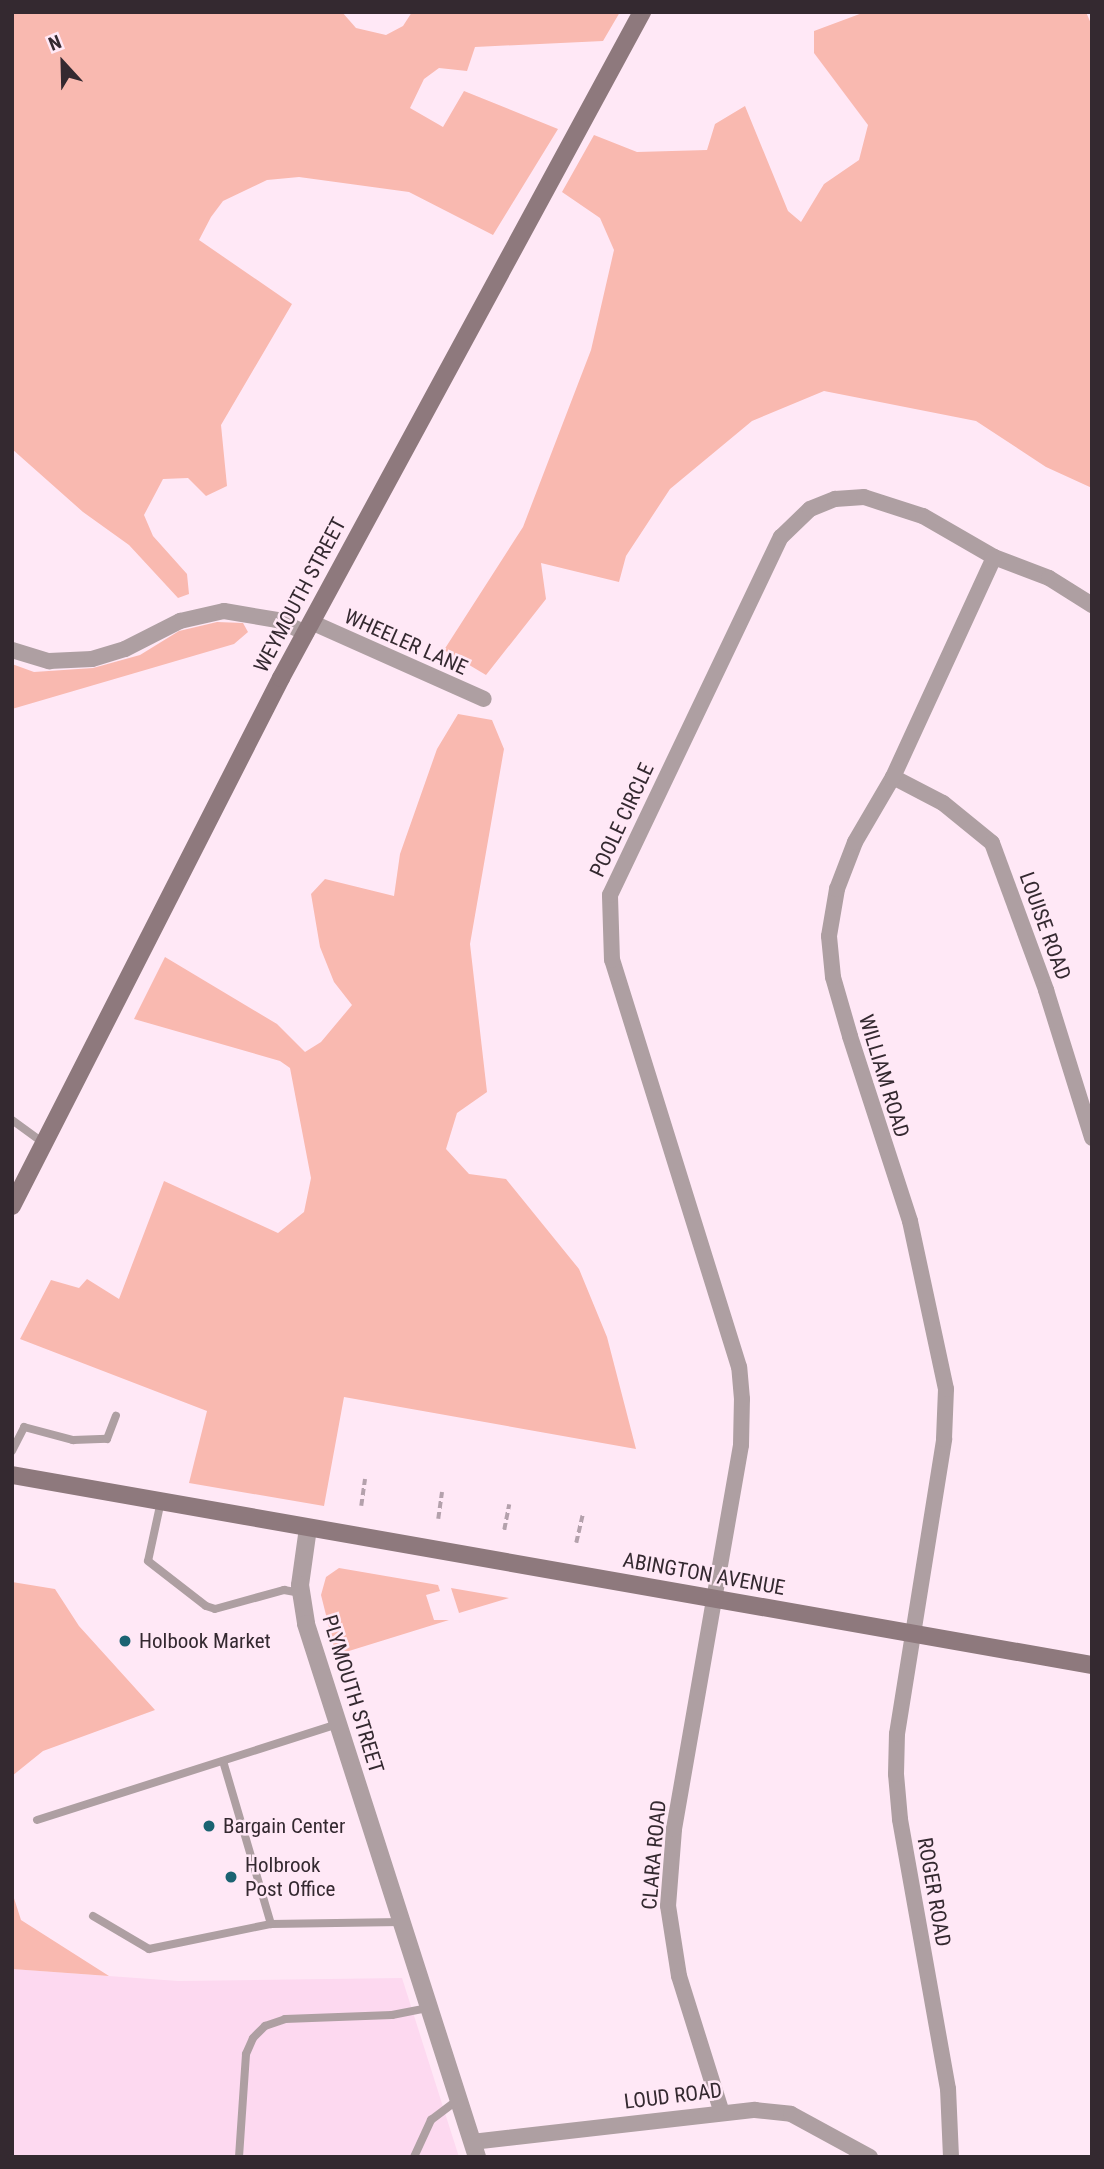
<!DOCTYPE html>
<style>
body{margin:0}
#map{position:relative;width:1104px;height:2169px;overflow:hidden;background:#ffe8f6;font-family:"Roboto Condensed",sans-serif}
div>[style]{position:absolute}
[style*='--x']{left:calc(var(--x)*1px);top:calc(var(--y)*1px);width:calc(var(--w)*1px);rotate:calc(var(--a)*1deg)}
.built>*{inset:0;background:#fdd9f0}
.green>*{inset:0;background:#f9b9b0}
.path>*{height:3.5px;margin-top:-1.75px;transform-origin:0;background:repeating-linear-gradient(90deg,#b4a1ac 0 7px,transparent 0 10.5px)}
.service>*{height:8px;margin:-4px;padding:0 4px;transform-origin:4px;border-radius:4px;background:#ae9fa2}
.minor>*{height:16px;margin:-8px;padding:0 8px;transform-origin:8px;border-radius:8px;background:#ae9fa2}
.tertiary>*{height:18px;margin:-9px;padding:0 9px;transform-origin:9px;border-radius:9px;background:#ae9fa2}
.secondary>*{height:18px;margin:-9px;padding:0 9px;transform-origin:9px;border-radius:9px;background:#8e797d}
.dots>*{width:19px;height:19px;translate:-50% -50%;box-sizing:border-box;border:4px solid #ffe8f6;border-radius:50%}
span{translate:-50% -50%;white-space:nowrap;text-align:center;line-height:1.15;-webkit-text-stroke:5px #ffe8f6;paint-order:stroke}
.street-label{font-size:21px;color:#342930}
.poi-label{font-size:21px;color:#342930}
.left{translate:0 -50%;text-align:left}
.frame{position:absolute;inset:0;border:14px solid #342930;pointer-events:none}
.north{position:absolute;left:28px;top:28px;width:70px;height:70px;-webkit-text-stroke:5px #ffe8f6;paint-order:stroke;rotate:338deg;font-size:19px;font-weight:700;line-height:28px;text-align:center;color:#342930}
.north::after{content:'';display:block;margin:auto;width:24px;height:32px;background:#342930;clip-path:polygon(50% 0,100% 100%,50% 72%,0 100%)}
</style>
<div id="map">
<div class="built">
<div style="clip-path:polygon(12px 1969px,178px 1981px,402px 1978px,459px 2157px,12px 2157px)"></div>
</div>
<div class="green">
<div style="clip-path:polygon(12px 12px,342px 12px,356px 28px,386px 35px,403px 26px,412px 12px,620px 12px,603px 41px,475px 47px,467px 71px,439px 68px,424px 79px,410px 108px,443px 127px,464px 91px,558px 129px,493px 235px,409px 192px,299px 177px,267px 180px,223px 201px,211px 217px,199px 240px,292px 304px,221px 425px,227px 486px,206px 496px,188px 478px,163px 479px,144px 515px,153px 536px,187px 574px,189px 594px,178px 598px,129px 545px,83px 512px,12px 449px)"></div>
<div style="clip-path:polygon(865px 12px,1086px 12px,1092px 26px,1092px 488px,1046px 467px,976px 421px,824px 391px,752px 421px,670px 489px,626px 556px,619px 582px,541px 563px,546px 599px,486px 675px,444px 650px,523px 527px,591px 350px,614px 250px,600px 218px,562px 192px,594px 135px,637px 152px,707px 150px,715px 124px,745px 106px,788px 211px,801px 222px,824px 184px,859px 160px,868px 125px,814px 53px,814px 31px)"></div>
<div style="clip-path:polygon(217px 622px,243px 623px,248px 632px,234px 644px,12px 709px,12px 664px,34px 672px,93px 668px,140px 655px,179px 631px)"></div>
<div style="clip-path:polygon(458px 714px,492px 720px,504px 749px,470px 944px,487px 1092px,457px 1113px,446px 1149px,469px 1174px,506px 1179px,579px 1269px,607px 1337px,636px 1449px,344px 1397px,324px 1506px,189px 1483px,207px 1411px,20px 1339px,51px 1280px,79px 1288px,87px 1279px,119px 1299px,164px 1181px,278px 1233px,304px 1212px,311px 1178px,290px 1068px,280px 1061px,134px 1019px,165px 957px,277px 1024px,305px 1052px,321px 1042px,352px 1005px,334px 982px,320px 947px,311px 894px,325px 879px,394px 896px,400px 854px,437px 749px)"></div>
<div style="clip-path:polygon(339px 1568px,438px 1585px,440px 1591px,426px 1595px,434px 1620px,449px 1620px,336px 1655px,321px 1595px,326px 1577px)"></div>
<div style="clip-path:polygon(12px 1582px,55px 1589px,79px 1626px,155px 1710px,43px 1751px,12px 1776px)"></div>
<div style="clip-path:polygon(451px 1588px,509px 1598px,459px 1613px)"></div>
<div style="clip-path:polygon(12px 1892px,21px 1920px,109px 1976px,12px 1969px)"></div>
</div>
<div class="path">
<div style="--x:361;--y:1506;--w:27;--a:-82"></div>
<div style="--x:438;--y:1519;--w:27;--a:-82"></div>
<div style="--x:504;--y:1530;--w:26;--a:-79"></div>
<div style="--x:576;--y:1543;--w:28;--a:-77"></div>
</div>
<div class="service">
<div style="--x:12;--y:1120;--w:39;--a:36"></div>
<div style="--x:12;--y:1451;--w:27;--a:-63"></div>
<div style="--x:24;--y:1427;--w:51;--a:14.9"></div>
<div style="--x:73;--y:1440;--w:34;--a:-2"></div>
<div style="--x:107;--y:1439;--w:25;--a:-69"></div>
<div style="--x:161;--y:1501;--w:61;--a:102.2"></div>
<div style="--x:148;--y:1561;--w:73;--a:37.8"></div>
<div style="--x:206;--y:1606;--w:9;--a:18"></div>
<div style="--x:215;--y:1609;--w:72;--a:-15.4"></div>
<div style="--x:284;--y:1590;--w:17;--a:10"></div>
<div style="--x:223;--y:1761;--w:170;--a:73.6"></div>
<div style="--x:271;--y:1924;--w:130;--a:-0.9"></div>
<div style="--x:37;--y:1820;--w:316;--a:-17.7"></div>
<div style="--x:93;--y:1916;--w:65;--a:30.5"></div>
<div style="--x:149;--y:1949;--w:125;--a:-11.6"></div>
<div style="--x:239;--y:2157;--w:103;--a:-86.1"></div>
<div style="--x:246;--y:2054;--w:17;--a:-66"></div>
<div style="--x:253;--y:2038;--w:17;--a:-45"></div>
<div style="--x:265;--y:2026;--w:21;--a:-19"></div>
<div style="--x:285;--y:2019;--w:107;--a:-2.1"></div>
<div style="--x:392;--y:2015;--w:37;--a:-11"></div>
<div style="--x:414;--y:2157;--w:41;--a:-65.3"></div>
<div style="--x:431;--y:2120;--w:34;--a:-37"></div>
</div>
<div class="minor">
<div style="--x:311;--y:622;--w:189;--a:24"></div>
<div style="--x:12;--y:650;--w:39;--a:17"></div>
<div style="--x:49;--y:661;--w:43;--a:-2.7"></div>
<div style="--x:92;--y:659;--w:34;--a:-17"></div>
<div style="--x:125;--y:649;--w:62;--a:-27"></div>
<div style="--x:180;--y:621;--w:45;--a:-12.8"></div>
<div style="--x:224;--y:611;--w:54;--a:9.6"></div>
<div style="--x:277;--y:620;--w:32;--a:24"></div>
<div style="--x:893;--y:777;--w:56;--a:27.5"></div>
<div style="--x:943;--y:803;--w:63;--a:39.2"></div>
<div style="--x:992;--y:843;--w:157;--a:69.8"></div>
<div style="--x:1046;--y:990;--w:155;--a:72.7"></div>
<div style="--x:721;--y:2110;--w:140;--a:-107.4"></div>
<div style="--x:679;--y:1976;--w:71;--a:-98.9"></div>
<div style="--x:668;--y:1906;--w:77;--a:-85.5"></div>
<div style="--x:674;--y:1829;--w:390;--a:-80.1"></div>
<div style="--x:741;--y:1445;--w:46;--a:-88.8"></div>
<div style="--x:742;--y:1399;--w:32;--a:-95"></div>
<div style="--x:739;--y:1367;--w:426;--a:-107.3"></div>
<div style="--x:612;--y:960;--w:65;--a:-91.8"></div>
<div style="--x:610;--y:895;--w:397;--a:-64.5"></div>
<div style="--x:781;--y:537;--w:40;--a:-44"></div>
<div style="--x:810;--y:509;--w:27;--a:-22"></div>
<div style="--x:835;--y:499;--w:29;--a:-4"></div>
<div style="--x:864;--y:497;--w:62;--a:17.9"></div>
<div style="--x:923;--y:516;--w:82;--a:30"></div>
<div style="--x:994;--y:557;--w:59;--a:20.9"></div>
<div style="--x:1049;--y:578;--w:51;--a:32.1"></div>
<div style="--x:472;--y:2142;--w:285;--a:-6.5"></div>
<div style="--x:755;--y:2110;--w:36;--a:6"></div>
<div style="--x:791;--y:2114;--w:90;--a:28.6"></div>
<div style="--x:951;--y:2157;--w:68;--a:-92.5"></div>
<div style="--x:948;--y:2089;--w:274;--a:-100.1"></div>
<div style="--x:900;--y:1819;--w:45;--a:-95.1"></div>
<div style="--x:896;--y:1774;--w:40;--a:-88.6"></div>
<div style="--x:897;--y:1734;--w:299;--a:-80.9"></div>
<div style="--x:944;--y:1439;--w:50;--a:-87.7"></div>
<div style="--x:946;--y:1389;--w:172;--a:-102.1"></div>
<div style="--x:910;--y:1221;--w:194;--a:-108"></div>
<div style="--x:850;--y:1036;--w:61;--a:-106.1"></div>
<div style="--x:833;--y:977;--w:41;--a:-95.6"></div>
<div style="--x:829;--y:936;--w:48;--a:-80.3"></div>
<div style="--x:837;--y:889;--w:50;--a:-69"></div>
<div style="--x:855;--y:842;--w:75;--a:-59.7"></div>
<div style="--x:893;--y:777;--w:242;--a:-65.3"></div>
</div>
<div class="tertiary">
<div style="--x:308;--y:1528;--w:58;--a:98"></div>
<div style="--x:300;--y:1585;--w:39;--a:81"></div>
<div style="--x:306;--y:1624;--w:560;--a:72.21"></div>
</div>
<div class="secondary">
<div style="--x:12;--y:1206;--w:593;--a:-63"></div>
<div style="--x:281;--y:678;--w:758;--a:-61.54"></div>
<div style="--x:12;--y:1475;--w:1097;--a:9.98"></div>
</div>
<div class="dots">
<div style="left:125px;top:1641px;background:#1b6372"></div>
<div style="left:209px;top:1826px;background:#1b6372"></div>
<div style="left:231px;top:1877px;background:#1b6372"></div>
</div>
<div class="street-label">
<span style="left:300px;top:595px;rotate:-62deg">WEYMOUTH STREET</span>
<span style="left:406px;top:642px;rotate:24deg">WHEELER LANE</span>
<span style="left:622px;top:820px;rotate:-65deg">POOLE CIRCLE</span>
<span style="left:1045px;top:926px;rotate:70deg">LOUISE ROAD</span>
<span style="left:884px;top:1076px;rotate:73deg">WILLIAM ROAD</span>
<span style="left:704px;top:1574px;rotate:10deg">ABINGTON AVENUE</span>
<span style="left:353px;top:1694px;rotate:73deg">PLYMOUTH STREET</span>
<span style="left:654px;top:1855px;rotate:-85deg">CLARA ROAD</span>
<span style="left:934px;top:1892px;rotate:80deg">ROGER ROAD</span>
<span style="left:673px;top:2096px;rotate:-7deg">LOUD ROAD</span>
</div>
<div class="poi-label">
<span class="left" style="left:139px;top:1641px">Holbook Market</span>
<span class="left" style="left:223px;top:1826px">Bargain Center</span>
<span class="left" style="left:245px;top:1877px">Holbrook<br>Post Office</span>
</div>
<div class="frame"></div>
<div class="north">N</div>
</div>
